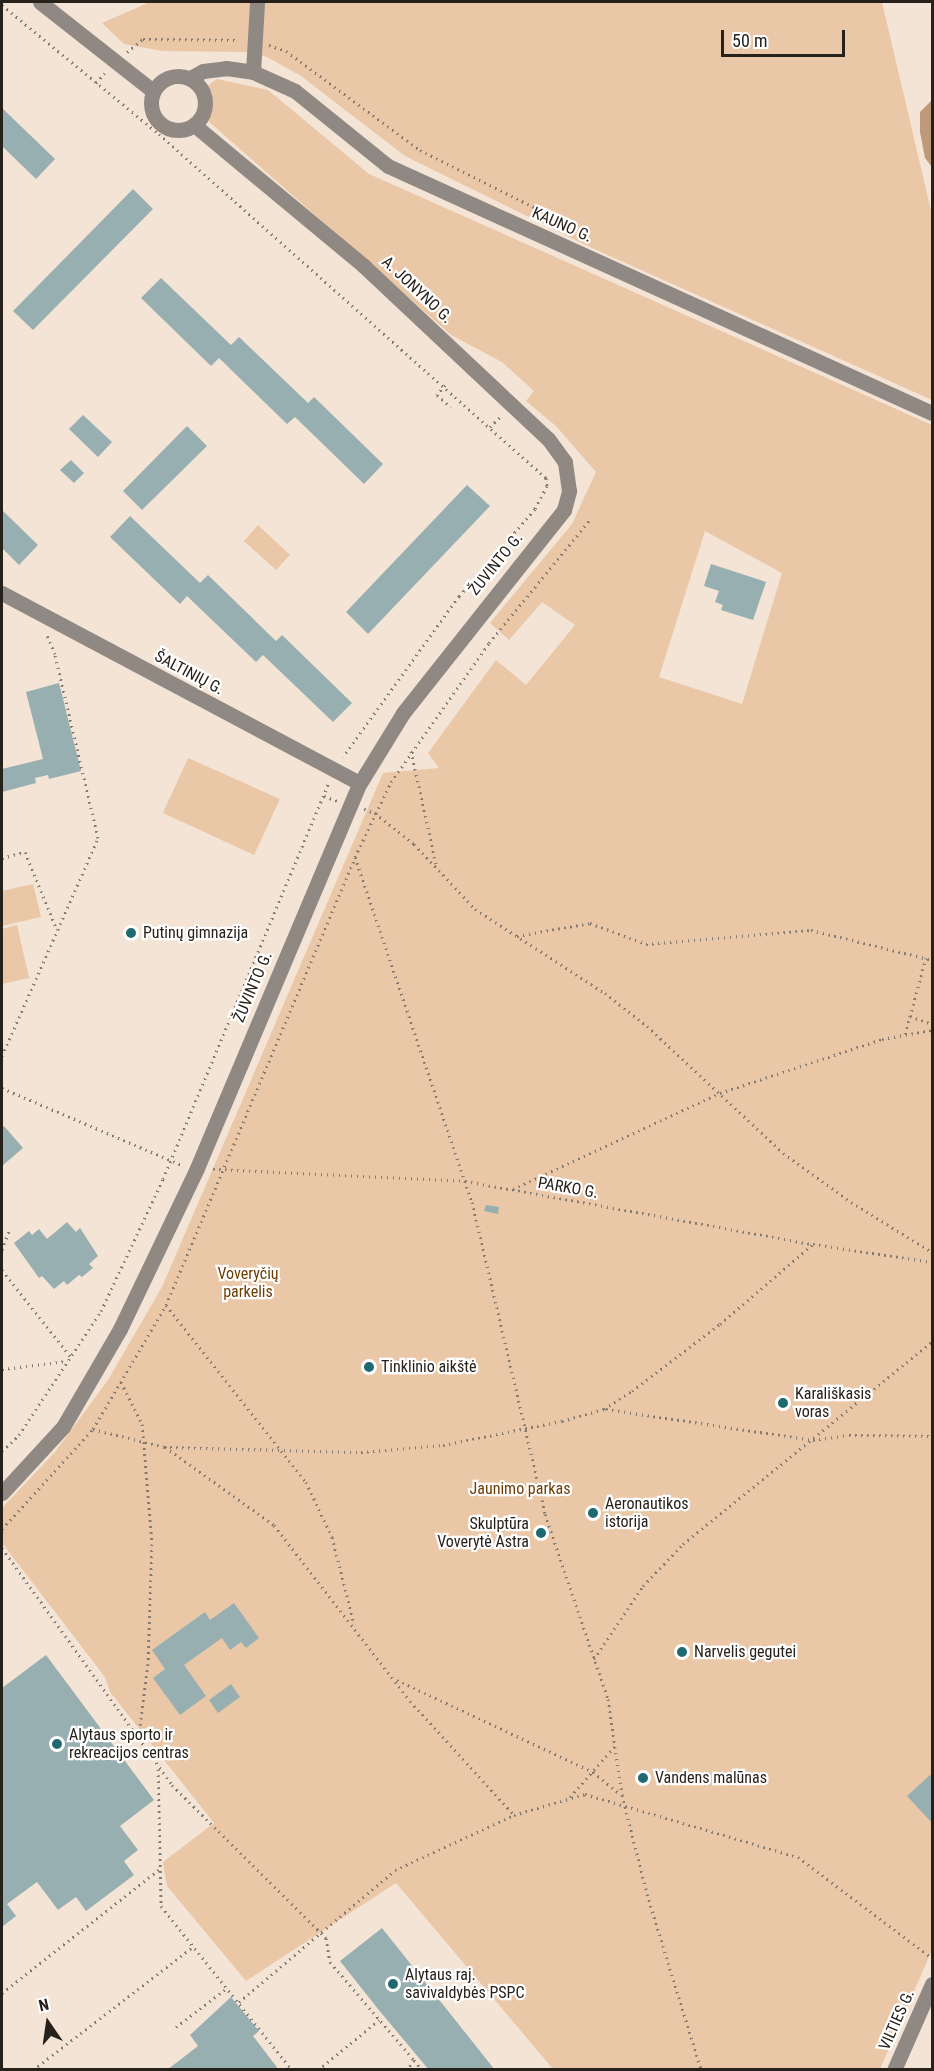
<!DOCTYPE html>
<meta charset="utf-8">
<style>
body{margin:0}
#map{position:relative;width:934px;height:2071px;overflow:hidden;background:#f4e4d5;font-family:"Roboto Condensed",sans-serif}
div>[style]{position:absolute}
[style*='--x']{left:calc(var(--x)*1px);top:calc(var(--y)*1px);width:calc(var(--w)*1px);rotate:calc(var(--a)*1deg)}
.green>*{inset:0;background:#eac7a7}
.water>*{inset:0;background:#be9a7a}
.building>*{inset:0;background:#97afb1}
.path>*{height:3px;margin-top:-1.5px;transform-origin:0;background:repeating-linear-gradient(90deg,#867b71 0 1.5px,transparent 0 6px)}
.minor>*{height:15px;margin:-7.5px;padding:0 7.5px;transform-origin:7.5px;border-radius:7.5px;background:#908983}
.minor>.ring{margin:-7.5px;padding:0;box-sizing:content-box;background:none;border:15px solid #908983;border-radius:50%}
.dots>*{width:16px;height:16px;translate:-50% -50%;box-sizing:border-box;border:3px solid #fff;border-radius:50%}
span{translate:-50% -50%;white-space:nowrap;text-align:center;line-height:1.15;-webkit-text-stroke:4.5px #fff;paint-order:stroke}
.street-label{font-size:16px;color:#27211c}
.poi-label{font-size:16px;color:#27211c}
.left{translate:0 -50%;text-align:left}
.right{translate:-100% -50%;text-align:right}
.park-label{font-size:16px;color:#6d3e02}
.frame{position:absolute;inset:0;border:3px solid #27211c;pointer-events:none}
.north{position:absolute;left:18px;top:1993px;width:60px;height:60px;-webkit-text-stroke:4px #fff;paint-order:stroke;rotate:347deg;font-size:16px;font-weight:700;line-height:24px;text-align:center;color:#27211c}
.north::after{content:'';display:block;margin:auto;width:21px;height:27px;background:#27211c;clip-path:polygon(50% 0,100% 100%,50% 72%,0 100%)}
.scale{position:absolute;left:721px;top:30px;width:124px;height:27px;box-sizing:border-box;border:3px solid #27211c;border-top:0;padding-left:8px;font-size:18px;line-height:21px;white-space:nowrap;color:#27211c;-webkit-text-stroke:4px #fff;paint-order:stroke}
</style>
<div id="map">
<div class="green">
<div style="clip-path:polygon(150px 2px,882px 2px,932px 215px,932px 400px,592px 248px,405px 156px,301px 76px,267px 57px,248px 52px,163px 51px,124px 44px,102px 23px)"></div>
<div style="clip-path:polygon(evenodd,217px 79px,268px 90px,369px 174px,932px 425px,932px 1950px,880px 2069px,553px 2069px,396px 1883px,246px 1981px,167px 1886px,163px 1862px,214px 1823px,110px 1692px,105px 1677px,2px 1543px,2px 1508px,55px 1452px,108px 1380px,162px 1287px,383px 773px,439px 768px,428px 753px,496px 660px,526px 685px,575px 625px,542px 602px,509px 640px,490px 623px,572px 524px,596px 472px,556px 426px,526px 401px,534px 391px,502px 362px,451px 335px,198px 112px,197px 93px,217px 79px,705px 531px,782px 573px,742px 704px,659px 677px,705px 531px)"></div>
<div style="clip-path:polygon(258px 525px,290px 555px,276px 570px,244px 541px)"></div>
<div style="clip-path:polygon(188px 758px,280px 799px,254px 855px,163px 813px)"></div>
<div style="clip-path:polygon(33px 884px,41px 917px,2px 926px,2px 891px)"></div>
<div style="clip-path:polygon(17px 925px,29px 978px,2px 984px,2px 929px)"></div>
</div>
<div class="water">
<div style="clip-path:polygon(932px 100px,932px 167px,925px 158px,920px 132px,920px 112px)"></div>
</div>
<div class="building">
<div style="clip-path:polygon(2px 108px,55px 159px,36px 179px,2px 146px)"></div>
<div style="clip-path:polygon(133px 189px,153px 209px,33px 330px,13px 311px)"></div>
<div style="clip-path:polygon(161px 278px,231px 345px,239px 337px,308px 403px,314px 397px,383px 464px,364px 484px,295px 417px,287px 424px,219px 358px,211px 366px,141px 298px)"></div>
<div style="clip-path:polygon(83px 415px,112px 442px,98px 457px,69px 429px)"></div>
<div style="clip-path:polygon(187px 426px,207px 446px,142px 510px,123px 491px)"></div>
<div style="clip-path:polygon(71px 460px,84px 473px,74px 483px,60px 470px)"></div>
<div style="clip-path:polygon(467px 485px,490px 506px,368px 634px,346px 612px)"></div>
<div style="clip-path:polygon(2px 510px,38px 545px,19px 565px,2px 548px)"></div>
<div style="clip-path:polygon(130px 516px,200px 583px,208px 575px,276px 641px,282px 635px,352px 703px,333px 722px,263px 655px,256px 662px,187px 596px,180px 604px,110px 537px)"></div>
<div style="clip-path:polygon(711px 564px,766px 582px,753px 620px,721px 610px,723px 605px,715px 602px,719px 591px,704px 586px)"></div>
<div style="clip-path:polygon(59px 683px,81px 771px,49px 779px,48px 775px,35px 778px,36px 783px,2px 792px,2px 769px,43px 759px,26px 692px)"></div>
<div style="clip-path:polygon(4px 1126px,23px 1148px,2px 1166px,2px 1128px)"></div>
<div style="clip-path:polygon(486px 1205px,499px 1207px,498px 1214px,484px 1211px)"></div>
<div style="clip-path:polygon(67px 1222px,76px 1232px,80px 1228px,98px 1256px,89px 1264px,93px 1268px,82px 1277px,79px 1275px,67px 1285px,64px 1281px,54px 1289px,42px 1276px,39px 1278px,14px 1243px,29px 1231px,32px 1235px,39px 1229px,47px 1239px)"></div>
<div style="clip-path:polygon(234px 1603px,259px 1638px,246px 1648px,241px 1642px,230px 1650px,222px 1638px,184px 1665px,206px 1696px,180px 1715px,153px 1678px,165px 1669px,152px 1650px,205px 1612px,210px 1620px)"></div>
<div style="clip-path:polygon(46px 1655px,154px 1800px,120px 1826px,138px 1850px,124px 1861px,134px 1875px,86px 1911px,76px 1897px,58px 1910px,37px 1882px,7px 1904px,16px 1916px,2px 1927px,2px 1688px)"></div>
<div style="clip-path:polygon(231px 1684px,240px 1697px,218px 1713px,209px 1700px)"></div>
<div style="clip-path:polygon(930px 1775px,932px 1777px,932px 1823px,907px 1796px)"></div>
<div style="clip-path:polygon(382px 1928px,495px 2070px,429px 2070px,378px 2009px,340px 1961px)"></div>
<div style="clip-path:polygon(231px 1997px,259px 2031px,253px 2036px,279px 2070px,167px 2070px,198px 2046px,190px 2035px)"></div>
</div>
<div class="path">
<div style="--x:2;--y:5;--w:203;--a:39.4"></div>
<div style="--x:159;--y:134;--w:518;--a:41.63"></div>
<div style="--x:546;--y:478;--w:8;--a:83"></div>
<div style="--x:547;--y:486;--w:26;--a:118"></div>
<div style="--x:535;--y:509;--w:116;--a:131.1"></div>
<div style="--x:459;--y:596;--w:198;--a:125.8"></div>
<div style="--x:269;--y:45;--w:18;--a:19"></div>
<div style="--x:286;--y:51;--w:167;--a:36.5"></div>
<div style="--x:420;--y:150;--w:136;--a:26.6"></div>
<div style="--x:542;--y:211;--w:8;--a:120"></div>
<div style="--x:127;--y:52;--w:21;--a:-39"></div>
<div style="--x:143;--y:39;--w:96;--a:0.6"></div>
<div style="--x:96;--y:83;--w:13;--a:-48"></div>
<div style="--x:445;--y:385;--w:13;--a:129"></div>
<div style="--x:437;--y:395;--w:18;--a:41"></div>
<div style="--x:490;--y:427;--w:17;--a:-45"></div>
<div style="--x:411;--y:751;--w:120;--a:77.5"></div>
<div style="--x:324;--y:796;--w:15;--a:20"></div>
<div style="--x:364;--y:809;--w:12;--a:20"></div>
<div style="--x:375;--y:813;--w:50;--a:38.5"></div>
<div style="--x:414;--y:844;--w:89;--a:46.8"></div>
<div style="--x:475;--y:909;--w:155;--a:32.9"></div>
<div style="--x:605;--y:993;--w:53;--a:38.2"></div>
<div style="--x:647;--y:1026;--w:186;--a:43"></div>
<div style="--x:783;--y:1153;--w:84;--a:35.8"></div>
<div style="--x:851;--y:1202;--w:95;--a:31.7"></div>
<div style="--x:355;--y:857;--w:364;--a:71.3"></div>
<div style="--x:472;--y:1202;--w:320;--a:76.8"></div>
<div style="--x:545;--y:1514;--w:195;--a:71.2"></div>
<div style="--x:608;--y:1699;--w:97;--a:81.7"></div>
<div style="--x:622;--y:1795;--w:102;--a:75.8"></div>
<div style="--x:647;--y:1894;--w:184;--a:72.9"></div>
<div style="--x:2;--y:858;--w:24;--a:-15"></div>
<div style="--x:25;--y:852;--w:84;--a:67.7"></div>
<div style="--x:517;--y:936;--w:74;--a:-10.1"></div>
<div style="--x:590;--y:923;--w:60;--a:20.6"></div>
<div style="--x:646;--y:944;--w:166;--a:-4.8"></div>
<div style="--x:811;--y:930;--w:125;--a:13.9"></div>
<div style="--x:910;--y:1016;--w:23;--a:20"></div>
<div style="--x:905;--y:1034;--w:79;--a:-74.6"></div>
<div style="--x:2;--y:1056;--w:238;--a:-66.2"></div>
<div style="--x:98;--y:838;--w:189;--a:-103.2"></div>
<div style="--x:55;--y:654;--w:23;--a:-113"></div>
<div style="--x:2;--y:1088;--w:196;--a:23.2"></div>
<div style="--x:213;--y:1169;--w:252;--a:2.7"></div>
<div style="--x:465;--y:1181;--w:354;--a:10.3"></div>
<div style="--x:813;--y:1244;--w:120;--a:8.6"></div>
<div style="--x:513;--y:1189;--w:228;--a:-24.9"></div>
<div style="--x:720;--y:1093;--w:171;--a:-18.4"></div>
<div style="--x:882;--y:1039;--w:51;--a:-10.2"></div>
<div style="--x:2;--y:1250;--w:23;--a:-70"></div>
<div style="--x:2;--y:1270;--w:111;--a:51.6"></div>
<div style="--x:166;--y:1305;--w:226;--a:51.7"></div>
<div style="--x:306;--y:1482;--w:61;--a:64.7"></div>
<div style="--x:332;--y:1537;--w:90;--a:75.8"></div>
<div style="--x:2;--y:1369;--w:66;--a:-6.9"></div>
<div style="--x:121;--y:1382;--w:47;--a:63.4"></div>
<div style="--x:142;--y:1424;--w:120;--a:85.2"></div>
<div style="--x:152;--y:1544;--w:120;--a:91.9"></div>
<div style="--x:148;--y:1664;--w:77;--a:97.5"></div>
<div style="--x:606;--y:1409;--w:209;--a:8.5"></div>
<div style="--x:813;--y:1440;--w:36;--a:-8"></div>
<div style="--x:849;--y:1435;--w:83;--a:0.7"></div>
<div style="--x:93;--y:1429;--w:73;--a:14.2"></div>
<div style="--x:164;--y:1447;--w:197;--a:1.5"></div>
<div style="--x:361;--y:1452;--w:82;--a:-4.9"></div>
<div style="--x:443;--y:1445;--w:121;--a:-11.4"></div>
<div style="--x:562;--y:1421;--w:44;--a:-15.9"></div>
<div style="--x:604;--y:1409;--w:33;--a:-33"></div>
<div style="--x:632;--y:1391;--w:111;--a:-37.3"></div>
<div style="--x:720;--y:1324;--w:123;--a:-40.7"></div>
<div style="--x:165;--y:1447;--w:134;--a:35.6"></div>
<div style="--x:274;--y:1525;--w:222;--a:52.3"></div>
<div style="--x:410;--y:1701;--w:154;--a:47.6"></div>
<div style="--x:2;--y:1451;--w:23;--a:-43"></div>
<div style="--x:19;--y:1435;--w:149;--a:-56.5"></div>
<div style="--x:101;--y:1311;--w:146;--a:-64.8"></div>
<div style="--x:163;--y:1179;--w:429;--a:-67.3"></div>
<div style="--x:2;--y:1529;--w:135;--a:-47.7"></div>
<div style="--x:93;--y:1429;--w:144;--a:-59.5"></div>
<div style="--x:166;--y:1305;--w:486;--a:-67.1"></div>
<div style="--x:355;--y:857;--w:83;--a:-64.4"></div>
<div style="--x:391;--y:782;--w:170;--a:-54.8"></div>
<div style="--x:489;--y:643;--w:158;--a:-50.7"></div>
<div style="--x:2;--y:1548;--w:292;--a:54.3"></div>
<div style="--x:172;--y:1785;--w:217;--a:44.8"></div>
<div style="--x:326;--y:1938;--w:24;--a:81"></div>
<div style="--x:330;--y:1962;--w:129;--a:49.4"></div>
<div style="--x:414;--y:2060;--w:12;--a:125"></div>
<div style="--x:594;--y:1659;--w:88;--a:-56.1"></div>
<div style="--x:643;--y:1586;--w:58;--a:-46.4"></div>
<div style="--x:683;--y:1544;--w:321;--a:-39.1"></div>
<div style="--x:397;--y:1680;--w:217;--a:25.1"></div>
<div style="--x:593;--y:1772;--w:35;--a:39"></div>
<div style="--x:158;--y:1769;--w:137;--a:88.7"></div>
<div style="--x:161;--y:1906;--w:210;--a:51.4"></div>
<div style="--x:570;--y:1797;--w:68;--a:-48.6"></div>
<div style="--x:2;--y:1993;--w:202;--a:-38.2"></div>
<div style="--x:239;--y:2002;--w:204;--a:-40.2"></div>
<div style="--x:395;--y:1870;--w:131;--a:-24.8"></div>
<div style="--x:514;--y:1815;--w:74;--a:-16.5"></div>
<div style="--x:585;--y:1794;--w:222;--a:16.5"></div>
<div style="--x:798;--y:1857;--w:168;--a:37"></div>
<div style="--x:176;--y:2027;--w:64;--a:-37.4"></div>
<div style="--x:414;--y:2060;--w:13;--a:51"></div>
<div style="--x:33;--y:2070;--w:203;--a:-37.6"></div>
<div style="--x:318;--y:2070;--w:79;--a:-39.3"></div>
</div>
<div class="minor">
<div style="--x:40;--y:2;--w:144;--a:38.2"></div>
<div style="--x:253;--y:72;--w:70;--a:-86.7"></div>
<div class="ring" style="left:151px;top:76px;width:39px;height:39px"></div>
<div style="--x:190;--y:78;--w:15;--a:-28"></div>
<div style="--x:203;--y:71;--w:23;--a:-7"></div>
<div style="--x:226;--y:68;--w:27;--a:8"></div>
<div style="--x:253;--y:72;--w:46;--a:24.3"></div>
<div style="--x:295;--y:91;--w:119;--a:38.9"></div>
<div style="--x:388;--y:166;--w:597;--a:24.42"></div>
<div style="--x:2;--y:593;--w:405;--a:28"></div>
<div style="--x:2;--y:1493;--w:90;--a:-47.3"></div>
<div style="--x:63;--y:1427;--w:113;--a:-59.8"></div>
<div style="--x:120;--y:1329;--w:178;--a:-64.4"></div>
<div style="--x:197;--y:1168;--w:418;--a:-67.1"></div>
<div style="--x:360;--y:783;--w:82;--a:-58.4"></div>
<div style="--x:403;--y:713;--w:259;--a:-51.6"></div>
<div style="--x:564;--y:510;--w:20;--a:-75"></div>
<div style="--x:569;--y:491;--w:29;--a:-98"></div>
<div style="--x:565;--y:462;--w:29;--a:-126"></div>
<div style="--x:548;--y:439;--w:253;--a:-136.8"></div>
<div style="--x:364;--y:266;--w:221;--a:-140.3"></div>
<div style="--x:894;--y:2070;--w:94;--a:-66.2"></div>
</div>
<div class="dots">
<div style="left:131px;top:933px;background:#1e6a70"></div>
<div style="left:369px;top:1367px;background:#1e6a70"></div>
<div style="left:783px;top:1403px;background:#1e6a70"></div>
<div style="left:593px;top:1513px;background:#1e6a70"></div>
<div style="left:541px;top:1533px;background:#1e6a70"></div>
<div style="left:682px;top:1652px;background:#1e6a70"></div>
<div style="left:57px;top:1744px;background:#1e6a70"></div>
<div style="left:643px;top:1778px;background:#1e6a70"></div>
<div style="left:393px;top:1984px;background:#1e6a70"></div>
</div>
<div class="street-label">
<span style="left:562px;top:225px;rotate:24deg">KAUNO G.</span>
<span style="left:417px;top:290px;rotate:43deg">A. JONYNO G.</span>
<span style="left:496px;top:564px;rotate:-51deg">ŽUVINTO G.</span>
<span style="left:189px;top:673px;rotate:28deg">ŠALTINIŲ G.</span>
<span style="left:253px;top:987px;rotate:-67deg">ŽUVINTO G.</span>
<span style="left:568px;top:1188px;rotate:10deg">PARKO G.</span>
<span style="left:897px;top:2020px;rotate:-66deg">VILTIES G.</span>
</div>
<div class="poi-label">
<span class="left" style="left:143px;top:933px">Putinų gimnazija</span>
<span class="left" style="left:381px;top:1367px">Tinklinio aikštė</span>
<span class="left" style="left:795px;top:1403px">Karališkasis<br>voras</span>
<span class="left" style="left:605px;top:1513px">Aeronautikos<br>istorija</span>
<span class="right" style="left:529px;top:1533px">Skulptūra<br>Voverytė Astra</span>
<span class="left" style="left:694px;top:1652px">Narvelis gegutei</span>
<span class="left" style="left:69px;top:1744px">Alytaus sporto ir<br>rekreacijos centras</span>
<span class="left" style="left:655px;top:1778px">Vandens malūnas</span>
<span class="left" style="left:405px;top:1984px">Alytaus raj.<br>savivaldybės PSPC</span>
</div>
<div class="park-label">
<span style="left:248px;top:1283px">Voveryčių<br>parkelis</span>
<span style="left:520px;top:1489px">Jaunimo parkas</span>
</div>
<div class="frame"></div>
<div class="north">N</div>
<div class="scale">50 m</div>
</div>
